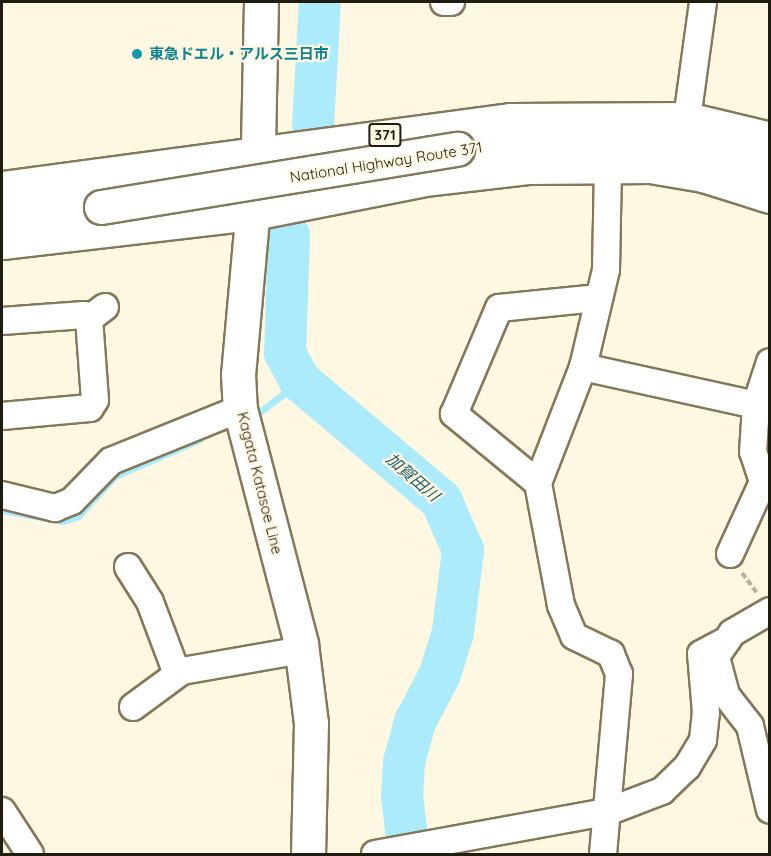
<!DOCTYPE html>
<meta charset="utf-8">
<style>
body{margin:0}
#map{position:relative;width:771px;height:856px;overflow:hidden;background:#fef7e2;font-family:Quicksand,"Noto Sans JP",sans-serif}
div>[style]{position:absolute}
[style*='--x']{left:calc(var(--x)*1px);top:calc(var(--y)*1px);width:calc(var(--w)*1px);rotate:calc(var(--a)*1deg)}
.stream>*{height:7px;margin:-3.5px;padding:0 3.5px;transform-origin:3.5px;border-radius:3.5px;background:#acebfc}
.river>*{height:42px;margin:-21px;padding:0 21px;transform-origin:21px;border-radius:21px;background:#acebfc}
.path>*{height:4px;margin-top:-2px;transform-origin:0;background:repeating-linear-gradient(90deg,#b7b19e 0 6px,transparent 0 9px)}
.roads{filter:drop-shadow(2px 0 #837859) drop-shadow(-2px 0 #837859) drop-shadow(0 2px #837859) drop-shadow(0 -2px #837859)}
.minor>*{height:26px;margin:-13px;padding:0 13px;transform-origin:13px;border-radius:13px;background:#fff}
.secondary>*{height:33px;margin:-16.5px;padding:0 16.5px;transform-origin:16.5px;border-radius:16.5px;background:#fff}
.trunk>*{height:33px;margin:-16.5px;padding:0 16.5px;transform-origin:16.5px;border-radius:16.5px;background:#fff}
.bridges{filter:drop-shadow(2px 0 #837859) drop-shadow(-2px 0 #837859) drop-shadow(0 2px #837859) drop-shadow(0 -2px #837859)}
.trunk-bridge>*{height:33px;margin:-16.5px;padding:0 16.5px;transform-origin:16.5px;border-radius:16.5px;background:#fff}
.dots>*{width:16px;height:16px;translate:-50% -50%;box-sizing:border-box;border:3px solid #fef7e2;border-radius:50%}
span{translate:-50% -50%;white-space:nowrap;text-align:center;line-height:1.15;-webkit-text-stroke:4.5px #fef7e2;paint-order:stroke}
.shield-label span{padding:2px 4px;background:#fef7e2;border:2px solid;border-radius:4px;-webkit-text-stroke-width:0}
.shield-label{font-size:14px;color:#201c0f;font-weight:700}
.culture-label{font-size:15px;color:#0d838f;font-weight:700}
.left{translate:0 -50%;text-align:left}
.street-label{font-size:15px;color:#201c0f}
.water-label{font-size:16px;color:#1e606e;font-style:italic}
.frame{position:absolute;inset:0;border:3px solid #201c0f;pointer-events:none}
</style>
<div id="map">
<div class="stream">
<div style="--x:261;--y:411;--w:49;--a:-37.6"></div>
<div style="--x:2;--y:510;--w:62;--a:10.2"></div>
<div style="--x:63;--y:521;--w:16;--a:-18"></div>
<div style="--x:78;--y:516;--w:54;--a:-47.2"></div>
<div style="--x:115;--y:476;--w:93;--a:-23.5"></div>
</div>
<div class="river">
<div style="--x:313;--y:126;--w:124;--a:-86.8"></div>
<div style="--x:289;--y:235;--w:118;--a:91.9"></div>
<div style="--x:285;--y:353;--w:32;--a:62"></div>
<div style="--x:300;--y:381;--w:185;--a:40.2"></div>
<div style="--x:441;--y:500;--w:55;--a:66.3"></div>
<div style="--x:463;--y:550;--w:83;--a:97"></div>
<div style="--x:453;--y:632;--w:44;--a:107.2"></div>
<div style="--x:440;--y:674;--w:54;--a:117.5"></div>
<div style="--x:415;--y:722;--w:41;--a:105.4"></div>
<div style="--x:404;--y:762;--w:34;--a:93"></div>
<div style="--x:402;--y:796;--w:58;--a:83.1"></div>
</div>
<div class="path">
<div style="--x:742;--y:573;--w:25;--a:53"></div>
</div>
<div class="roads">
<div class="minor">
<div style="--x:444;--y:2;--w:7;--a:0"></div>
<div style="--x:687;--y:119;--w:118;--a:-82.2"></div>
<div style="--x:2;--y:321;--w:82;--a:-4.2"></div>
<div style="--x:84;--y:315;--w:6;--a:39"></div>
<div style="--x:89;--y:319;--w:20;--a:-37"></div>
<div style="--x:583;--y:367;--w:177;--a:12.4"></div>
<div style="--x:2;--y:416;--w:88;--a:-5.2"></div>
<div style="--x:90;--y:408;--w:9;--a:-58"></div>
<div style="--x:95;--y:400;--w:81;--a:-94.2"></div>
<div style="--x:538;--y:483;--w:109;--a:-140.6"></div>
<div style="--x:454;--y:414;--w:115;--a:-67"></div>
<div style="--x:499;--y:308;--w:100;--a:-5.8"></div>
<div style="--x:2;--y:495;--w:55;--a:13.8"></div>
<div style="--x:55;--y:508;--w:18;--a:-22"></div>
<div style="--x:72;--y:501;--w:56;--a:-45.7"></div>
<div style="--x:111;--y:461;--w:139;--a:-22"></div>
<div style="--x:730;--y:554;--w:79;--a:-65.4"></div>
<div style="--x:763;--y:482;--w:32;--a:-108"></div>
<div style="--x:753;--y:452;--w:47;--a:-86.3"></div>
<div style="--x:756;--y:405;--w:45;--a:-72"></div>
<div style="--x:128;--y:567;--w:41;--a:57.8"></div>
<div style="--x:150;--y:602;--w:68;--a:69.4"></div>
<div style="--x:174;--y:666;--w:9;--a:32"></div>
<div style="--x:770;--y:611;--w:44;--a:149.9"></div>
<div style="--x:732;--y:633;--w:29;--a:124"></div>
<div style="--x:716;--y:657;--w:39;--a:75"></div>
<div style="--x:726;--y:695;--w:39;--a:52"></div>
<div style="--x:750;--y:726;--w:86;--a:76.6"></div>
<div style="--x:133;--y:707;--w:61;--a:-36.3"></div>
<div style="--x:182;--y:671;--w:122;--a:-9.9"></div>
<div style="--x:2;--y:811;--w:51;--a:56.9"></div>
<div style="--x:375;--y:854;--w:236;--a:-10.3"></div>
<div style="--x:607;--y:812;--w:59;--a:-20.9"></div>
<div style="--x:662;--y:791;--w:35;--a:-44"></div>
<div style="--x:687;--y:767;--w:31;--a:-59"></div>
<div style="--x:703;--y:740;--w:27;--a:-84"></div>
<div style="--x:706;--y:713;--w:59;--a:-94.8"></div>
<div style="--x:701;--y:654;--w:30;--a:-28"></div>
<div style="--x:603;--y:854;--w:181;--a:-84.9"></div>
<div style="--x:619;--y:674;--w:22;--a:-112"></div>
<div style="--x:611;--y:654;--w:41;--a:-154.1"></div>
<div style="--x:574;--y:636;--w:34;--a:-113"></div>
<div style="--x:561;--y:605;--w:124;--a:-100.7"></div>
<div style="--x:538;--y:483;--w:124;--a:-68.8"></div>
<div style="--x:583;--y:367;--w:100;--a:-76.7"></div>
<div style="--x:606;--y:270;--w:104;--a:-88.9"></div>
</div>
<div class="secondary">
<div style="--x:261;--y:2;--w:149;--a:91.2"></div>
<div style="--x:258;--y:151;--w:224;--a:95.1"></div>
<div style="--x:238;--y:374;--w:35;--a:87"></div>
<div style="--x:240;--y:409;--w:243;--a:75.4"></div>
<div style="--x:301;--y:644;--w:80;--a:82.8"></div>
<div style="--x:311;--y:723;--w:131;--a:91.3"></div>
</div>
<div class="trunk">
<div style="--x:457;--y:149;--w:176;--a:-2.6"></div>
<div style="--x:633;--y:141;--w:90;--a:7.7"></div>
<div style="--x:722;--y:153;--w:50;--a:15.2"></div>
<div style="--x:2;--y:188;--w:514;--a:-7.61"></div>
<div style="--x:511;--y:120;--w:176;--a:-0.3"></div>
<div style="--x:687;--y:119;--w:85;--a:13.5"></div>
<div style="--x:2;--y:217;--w:100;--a:-5.8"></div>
<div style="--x:2;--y:242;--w:253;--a:-6.6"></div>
<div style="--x:253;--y:213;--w:174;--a:-11.2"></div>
<div style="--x:424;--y:179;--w:104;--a:-6.6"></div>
<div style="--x:527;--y:167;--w:123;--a:-0.5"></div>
<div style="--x:650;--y:166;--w:54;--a:9.6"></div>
<div style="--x:703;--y:175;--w:70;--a:17.4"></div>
</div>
</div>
<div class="bridges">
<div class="trunk-bridge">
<div style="--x:101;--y:207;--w:361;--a:-9.3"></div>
</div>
</div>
<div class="dots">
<div style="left:137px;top:54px;background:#0f9aa8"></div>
</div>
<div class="shield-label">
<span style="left:385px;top:135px">371</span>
</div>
<div class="culture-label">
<span class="left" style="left:149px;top:54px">東急ドエル・アルス三日市</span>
</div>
<div class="street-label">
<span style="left:386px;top:162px;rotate:-9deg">National Highway Route 371</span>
<span style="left:260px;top:483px;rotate:76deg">Kagata Katasoe Line</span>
</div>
<div class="water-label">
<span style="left:413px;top:477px;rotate:41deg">加賀田川</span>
</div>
<div class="frame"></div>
</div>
